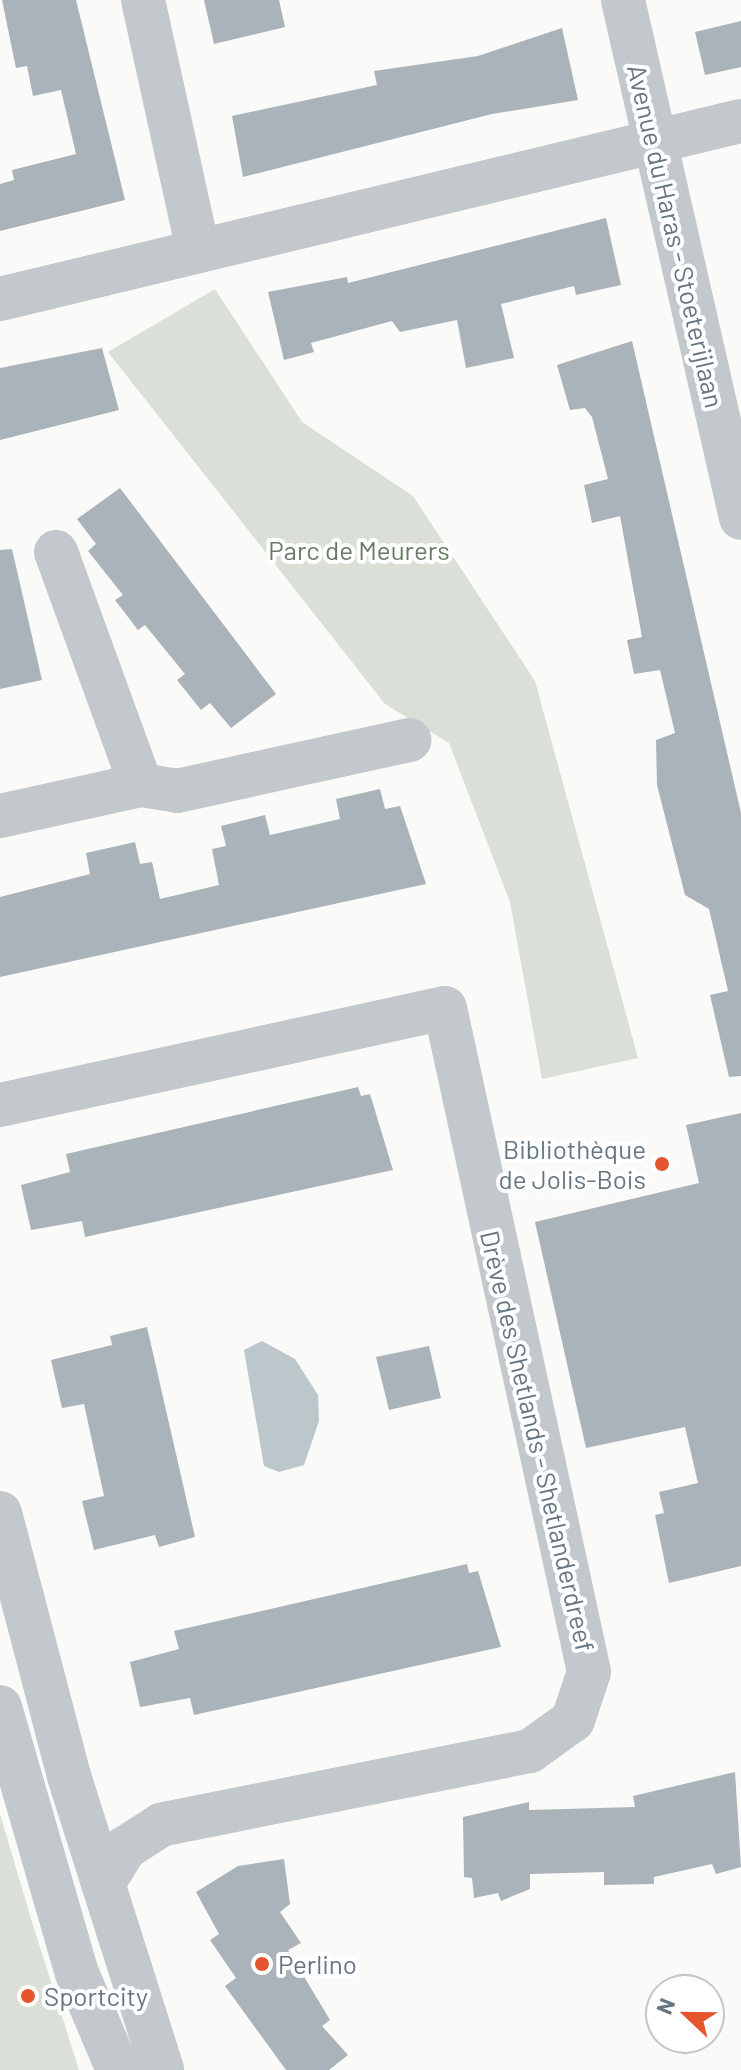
<!DOCTYPE html>
<meta charset="utf-8">
<style>
body{margin:0}
#map{position:relative;width:741px;height:2070px;overflow:hidden;background:#fafaf8;font-family:Barlow,sans-serif}
div>[style]{position:absolute}
[style*='--x']{left:calc(var(--x)*1px);top:calc(var(--y)*1px);width:calc(var(--w)*1px);rotate:calc(var(--a)*1deg)}
.green>*{inset:0;background:#dadfd7}
.water>*{inset:0;background:#bbc7cb}
.building>*{inset:0;background:#aab3b9}
.minor>*{height:44px;margin:-22px;padding:0 22px;transform-origin:22px;border-radius:22px;background:#c3c8cc}
.tertiary>*{height:44px;margin:-22px;padding:0 22px;transform-origin:22px;border-radius:22px;background:#c3c8cc}
.dots>*{width:22px;height:22px;translate:-50% -50%;box-sizing:border-box;border:4px solid #fff;border-radius:50%}
span{translate:-50% -50%;white-space:nowrap;text-align:center;line-height:1.15;-webkit-text-stroke:8px #fff;paint-order:stroke}
.street-label{font-size:26px;color:#657683}
.park-label{font-size:26px;color:#687a64}
.poi-label{font-size:26px;color:#657683}
.right{translate:-100% -50%;text-align:right}
.left{translate:0 -50%;text-align:left}
.north{position:absolute;left:645px;top:1974px;width:80px;height:80px;box-sizing:border-box;background:#fff;border:2px solid #c1c8cd;border-radius:50%;rotate:292deg;font-size:22px;font-weight:700;line-height:32px;text-align:center;color:#657683}
.north::after{content:'';display:block;margin:auto;width:28px;height:36px;background:#e4572e;clip-path:polygon(50% 0,100% 100%,50% 72%,0 100%)}
</style>
<div id="map">
<div class="green">
<div style="clip-path:polygon(215px 289px,302px 422px,413px 496px,535px 681px,638px 1058px,542px 1079px,510px 902px,449px 743px,385px 704px,108px 352px)"></div>
<div style="clip-path:polygon(0 1814px,32px 1922px,79px 2070px,0 2070px)"></div>
</div>
<div class="water">
<div style="clip-path:polygon(262px 1341px,295px 1359px,318px 1395px,319px 1421px,304px 1465px,279px 1472px,264px 1466px,244px 1350px)"></div>
</div>
<div class="building">
<div style="clip-path:polygon(2px 0,76px 0,125px 200px,0 231px,0 184px,14px 180px,12px 170px,76px 154px,61px 90px,33px 96px,27px 66px,16px 68px)"></div>
<div style="clip-path:polygon(204px 0,279px 0,285px 27px,214px 44px)"></div>
<div style="clip-path:polygon(741px 21px,741px 67px,705px 75px,695px 32px)"></div>
<div style="clip-path:polygon(562px 28px,578px 100px,492px 114px,243px 177px,232px 116px,377px 85px,374px 71px,478px 56px)"></div>
<div style="clip-path:polygon(606px 218px,621px 285px,576px 295px,574px 286px,501px 304px,514px 358px,466px 368px,457px 320px,400px 332px,392px 321px,311px 343px,314px 352px,284px 360px,268px 292px,347px 277px,348px 283px)"></div>
<div style="clip-path:polygon(632px 341px,741px 813px,741px 1076px,729px 1077px,710px 995px,728px 991px,709px 909px,685px 895px,657px 785px,656px 740px,675px 733px,660px 670px,634px 674px,627px 640px,642px 637px,620px 516px,592px 523px,584px 485px,608px 479px,592px 417px,585px 408px,570px 410px,557px 365px)"></div>
<div style="clip-path:polygon(102px 348px,119px 410px,0 440px,0 368px)"></div>
<div style="clip-path:polygon(120px 488px,276px 694px,231px 728px,210px 703px,201px 710px,177px 680px,185px 674px,145px 625px,138px 630px,115px 600px,123px 595px,88px 551px,96px 544px,77px 519px)"></div>
<div style="clip-path:polygon(12px 549px,42px 680px,0 689px,0 550px)"></div>
<div style="clip-path:polygon(380px 789px,385px 809px,400px 806px,426px 884px,0 977px,0 897px,90px 874px,86px 853px,135px 842px,140px 864px,152px 862px,160px 899px,219px 885px,212px 849px,226px 846px,221px 826px,265px 815px,270px 835px,340px 819px,336px 799px)"></div>
<div style="clip-path:polygon(358px 1087px,361px 1096px,370px 1094px,393px 1170px,85px 1237px,82px 1221px,31px 1230px,21px 1185px,70px 1172px,66px 1154px)"></div>
<div style="clip-path:polygon(741px 1113px,741px 1566px,669px 1583px,655px 1515px,664px 1513px,659px 1492px,698px 1483px,685px 1427px,586px 1448px,535px 1222px,699px 1183px,686px 1125px)"></div>
<div style="clip-path:polygon(147px 1327px,195px 1537px,159px 1547px,155px 1535px,94px 1550px,82px 1501px,104px 1496px,84px 1404px,62px 1408px,51px 1360px,112px 1345px,110px 1336px)"></div>
<div style="clip-path:polygon(429px 1346px,441px 1398px,389px 1410px,376px 1357px)"></div>
<div style="clip-path:polygon(467px 1564px,469px 1573px,478px 1571px,501px 1647px,194px 1715px,190px 1698px,140px 1707px,130px 1662px,179px 1649px,174px 1631px)"></div>
<div style="clip-path:polygon(735px 1772px,741px 1867px,716px 1874px,712px 1864px,654px 1877px,654px 1884px,604px 1885px,604px 1872px,530px 1874px,530px 1889px,501px 1901px,498px 1893px,474px 1898px,472px 1878px,464px 1877px,463px 1817px,529px 1802px,529px 1810px,635px 1807px,633px 1796px)"></div>
<div style="clip-path:polygon(284px 1859px,290px 1904px,280px 1912px,301px 1943px,288px 1950px,330px 2020px,322px 2026px,348px 2055px,329px 2070px,286px 2070px,225px 1986px,236px 1978px,210px 1940px,219px 1934px,196px 1892px,238px 1866px)"></div>
</div>
<div class="minor">
<div style="--x:143;--y:0;--w:257;--a:77.6"></div>
<div style="--x:623;--y:0;--w:531;--a:77.17"></div>
<div style="--x:0;--y:299;--w:762;--a:-13.51"></div>
<div style="--x:56;--y:552;--w:248;--a:70"></div>
<div style="--x:0;--y:816;--w:144;--a:-12.4"></div>
<div style="--x:141;--y:785;--w:36;--a:9"></div>
<div style="--x:177;--y:791;--w:238;--a:-12.4"></div>
<div style="--x:0;--y:1105;--w:455;--a:-12.3"></div>
<div style="--x:445;--y:1008;--w:679;--a:77.76"></div>
<div style="--x:589;--y:1672;--w:51;--a:108.4"></div>
<div style="--x:573;--y:1720;--w:53;--a:144.2"></div>
<div style="--x:530;--y:1751;--w:376;--a:168.7"></div>
<div style="--x:161;--y:1825;--w:43;--a:147.4"></div>
<div style="--x:125;--y:1848;--w:42;--a:121.4"></div>
</div>
<div class="tertiary">
<div style="--x:0;--y:1513;--w:272;--a:75.3"></div>
<div style="--x:69;--y:1776;--w:308;--a:72.4"></div>
<div style="--x:0;--y:1707;--w:277;--a:73.9"></div>
<div style="--x:77;--y:1973;--w:105;--a:67.1"></div>
</div>
<div class="dots">
<div style="left:662px;top:1164px;background:#e4572e"></div>
<div style="left:262px;top:1964px;background:#e4572e"></div>
<div style="left:28px;top:1996px;background:#e4572e"></div>
</div>
<div class="street-label">
<span style="left:676px;top:236px;rotate:77deg">Avenue du Haras - Stoeterijlaan</span>
<span style="left:538px;top:1441px;rotate:77deg">Drève des Shetlands - Shetlanderdreef</span>
</div>
<div class="park-label">
<span style="left:359px;top:550px">Parc de Meurers</span>
</div>
<div class="poi-label">
<span class="right" style="left:646px;top:1164px">Bibliothèque<br>de Jolis-Bois</span>
<span class="left" style="left:278px;top:1964px">Perlino</span>
<span class="left" style="left:44px;top:1996px">Sportcity</span>
</div>
<div class="north">N</div>
</div>
